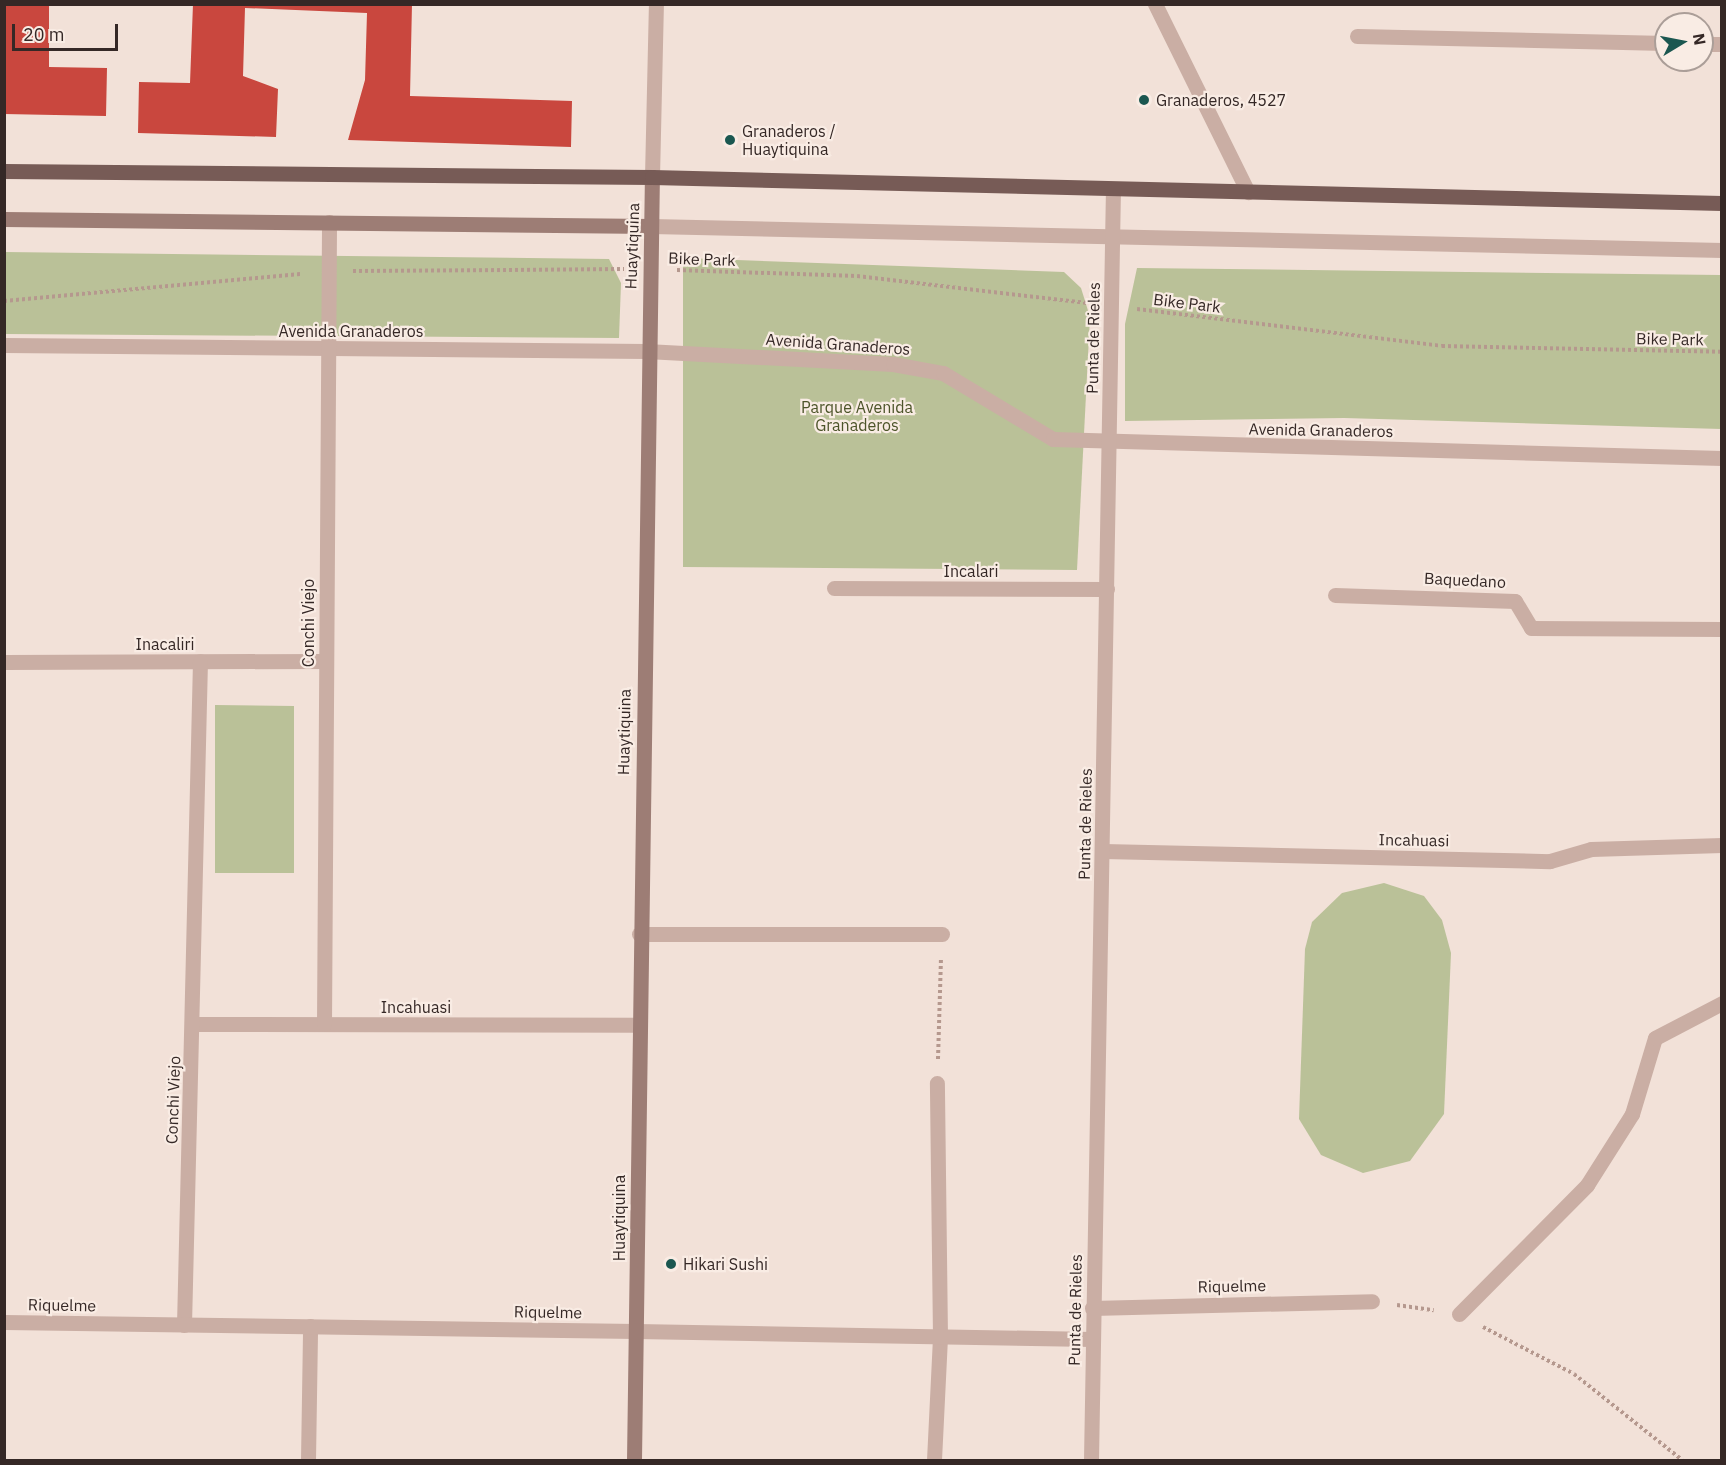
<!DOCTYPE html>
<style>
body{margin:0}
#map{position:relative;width:1726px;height:1465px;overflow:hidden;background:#f2e1d8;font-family:"IBM Plex Sans",sans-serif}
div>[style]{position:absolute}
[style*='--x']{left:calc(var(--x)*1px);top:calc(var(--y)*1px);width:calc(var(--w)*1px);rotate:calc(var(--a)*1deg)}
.green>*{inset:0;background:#bac198}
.building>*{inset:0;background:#c9473e}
.path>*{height:4px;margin-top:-2px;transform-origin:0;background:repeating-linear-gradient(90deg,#b5988e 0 3px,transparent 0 6px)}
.service>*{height:15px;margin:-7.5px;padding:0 7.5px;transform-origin:7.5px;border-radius:7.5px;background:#caaea4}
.minor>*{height:15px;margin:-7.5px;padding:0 7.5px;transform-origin:7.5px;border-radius:7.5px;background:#caaea4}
.tertiary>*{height:15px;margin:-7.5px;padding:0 7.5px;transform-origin:7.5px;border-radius:7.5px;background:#caaea4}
.secondary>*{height:15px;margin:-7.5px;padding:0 7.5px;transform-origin:7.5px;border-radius:7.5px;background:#9d7d75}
.primary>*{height:15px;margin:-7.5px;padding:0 7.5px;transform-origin:7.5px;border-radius:7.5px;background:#775b56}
.dots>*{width:16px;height:16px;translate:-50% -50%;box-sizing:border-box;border:3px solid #f9ece4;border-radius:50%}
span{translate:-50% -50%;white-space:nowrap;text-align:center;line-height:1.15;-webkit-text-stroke:4.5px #f9ece4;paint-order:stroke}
.poi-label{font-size:16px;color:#352826}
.left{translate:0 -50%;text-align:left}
.street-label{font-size:16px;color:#352826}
.park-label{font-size:16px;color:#4c5429}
.frame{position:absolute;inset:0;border:6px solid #352826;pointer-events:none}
.north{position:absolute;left:1654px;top:12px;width:60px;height:60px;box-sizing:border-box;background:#f9ece4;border:2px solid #ab9e98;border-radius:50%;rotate:80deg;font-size:16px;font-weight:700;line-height:24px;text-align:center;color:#352826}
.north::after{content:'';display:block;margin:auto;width:21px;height:27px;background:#1b5750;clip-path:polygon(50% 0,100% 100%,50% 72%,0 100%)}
.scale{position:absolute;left:12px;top:24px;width:106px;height:27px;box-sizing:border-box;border:3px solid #352826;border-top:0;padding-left:8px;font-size:18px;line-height:21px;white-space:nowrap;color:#352826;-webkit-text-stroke:4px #f9ece4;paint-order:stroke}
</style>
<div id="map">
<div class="green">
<div style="clip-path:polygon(5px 252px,609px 259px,621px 283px,619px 338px,5px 334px)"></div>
<div style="clip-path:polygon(683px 258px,1064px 272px,1081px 288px,1090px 317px,1077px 570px,683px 567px)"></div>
<div style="clip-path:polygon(1137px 268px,1721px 275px,1721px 429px,1344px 418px,1125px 421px,1125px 324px)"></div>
<div style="clip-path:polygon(215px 705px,294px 706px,294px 873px,215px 873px)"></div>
<div style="clip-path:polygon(1384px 883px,1424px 896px,1442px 920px,1451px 953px,1444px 1114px,1410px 1161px,1363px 1173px,1321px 1155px,1299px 1119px,1305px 949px,1312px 922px,1342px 893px)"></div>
</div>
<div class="building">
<div style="clip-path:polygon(4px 4px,49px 4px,49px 67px,107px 68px,106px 116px,4px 114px)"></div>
<div style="clip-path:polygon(193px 4px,412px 4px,410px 96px,572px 101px,571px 147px,348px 140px,365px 80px,367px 13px,245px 8px,243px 76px,278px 89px,276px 137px,138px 133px,139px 82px,190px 83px)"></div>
</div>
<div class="path">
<div style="--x:677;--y:270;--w:180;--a:1.9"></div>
<div style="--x:857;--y:276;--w:232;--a:6.7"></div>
<div style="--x:353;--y:271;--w:271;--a:-0.4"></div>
<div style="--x:4;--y:301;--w:300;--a:-5.2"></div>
<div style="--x:1137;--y:309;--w:307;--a:6.9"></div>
<div style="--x:1442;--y:346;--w:280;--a:1.2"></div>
<div style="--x:938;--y:1059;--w:100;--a:-88.3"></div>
<div style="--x:1397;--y:1305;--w:37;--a:8"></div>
<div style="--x:1483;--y:1327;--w:102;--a:27.3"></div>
<div style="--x:1574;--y:1374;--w:138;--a:38.5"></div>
</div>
<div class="service">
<div style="--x:1155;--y:4;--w:210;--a:63.7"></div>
<div style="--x:1357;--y:36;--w:309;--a:1.3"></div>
<div style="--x:1702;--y:44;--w:20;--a:0"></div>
<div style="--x:1459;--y:1314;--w:182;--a:-45.2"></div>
<div style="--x:1587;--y:1185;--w:84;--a:-57.6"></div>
<div style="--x:1632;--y:1114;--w:79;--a:-73.2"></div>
<div style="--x:1655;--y:1038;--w:76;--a:-27.6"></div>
<div style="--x:934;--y:1460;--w:123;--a:-87.2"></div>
<div style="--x:940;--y:1337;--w:254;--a:-90.7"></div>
</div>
<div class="minor">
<div style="--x:4;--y:345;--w:642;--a:0.54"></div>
<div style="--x:646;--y:351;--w:247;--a:3"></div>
<div style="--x:893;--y:364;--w:51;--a:10.2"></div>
<div style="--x:943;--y:373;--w:128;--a:31"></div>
<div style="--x:1053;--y:439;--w:669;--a:1.63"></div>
<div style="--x:834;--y:588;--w:273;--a:0.2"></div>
<div style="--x:1335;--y:595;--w:180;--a:1.9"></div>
<div style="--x:1515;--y:601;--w:31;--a:59"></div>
<div style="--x:1531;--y:628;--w:191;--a:0.3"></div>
<div style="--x:4;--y:662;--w:322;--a:-0.2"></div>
<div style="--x:1103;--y:851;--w:447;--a:1.3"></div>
<div style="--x:1550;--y:861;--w:43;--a:-16.3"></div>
<div style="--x:1591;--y:849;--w:131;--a:-1.7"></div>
<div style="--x:639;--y:934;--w:303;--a:0"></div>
<div style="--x:194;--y:1024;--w:444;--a:0.1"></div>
<div style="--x:324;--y:1024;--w:802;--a:-89.64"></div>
<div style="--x:1092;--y:1308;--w:280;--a:-1.4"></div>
<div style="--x:184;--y:1325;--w:664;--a:-88.62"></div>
<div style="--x:636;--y:1331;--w:456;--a:1"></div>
<div style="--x:308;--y:1460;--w:134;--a:-89.1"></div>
</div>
<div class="tertiary">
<div style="--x:652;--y:177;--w:173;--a:-88.7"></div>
<div style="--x:651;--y:226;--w:1071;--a:1.28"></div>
<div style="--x:4;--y:1322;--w:632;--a:0.82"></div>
<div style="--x:1091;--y:1460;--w:1271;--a:-89.01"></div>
</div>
<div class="secondary">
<div style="--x:4;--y:219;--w:647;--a:0.62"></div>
<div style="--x:634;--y:1460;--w:1283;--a:-89.2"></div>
</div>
<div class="primary">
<div style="--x:4;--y:171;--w:648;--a:0.53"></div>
<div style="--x:652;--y:177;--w:1070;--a:1.39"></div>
</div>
<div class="dots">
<div style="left:1144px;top:100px;background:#1b5750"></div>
<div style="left:730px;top:140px;background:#1b5750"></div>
<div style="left:671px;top:1264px;background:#1b5750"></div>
</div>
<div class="poi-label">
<span class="left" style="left:1156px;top:100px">Granaderos, 4527</span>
<span class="left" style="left:742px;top:140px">Granaderos /<br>Huaytiquina</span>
<span class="left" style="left:683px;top:1264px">Hikari Sushi</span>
</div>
<div class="street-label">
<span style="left:632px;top:246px;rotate:-88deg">Huaytiquina</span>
<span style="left:702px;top:259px;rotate:2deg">Bike Park</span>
<span style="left:1187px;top:303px;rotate:7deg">Bike Park</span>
<span style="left:351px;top:331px">Avenida Granaderos</span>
<span style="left:1093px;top:338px;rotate:-89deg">Punta de Rieles</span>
<span style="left:1670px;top:339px;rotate:1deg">Bike Park</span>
<span style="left:838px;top:344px;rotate:4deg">Avenida Granaderos</span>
<span style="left:1321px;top:430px;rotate:1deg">Avenida Granaderos</span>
<span style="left:971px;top:571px">Incalari</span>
<span style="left:1465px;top:580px;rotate:3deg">Baquedano</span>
<span style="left:308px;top:623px;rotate:-90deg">Conchi Viejo</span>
<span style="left:165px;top:644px">Inacaliri</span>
<span style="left:624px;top:732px;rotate:-89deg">Huaytiquina</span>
<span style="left:1085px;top:824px;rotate:-89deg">Punta de Rieles</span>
<span style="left:1414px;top:840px;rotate:1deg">Incahuasi</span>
<span style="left:416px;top:1007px">Incahuasi</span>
<span style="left:173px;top:1100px;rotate:-88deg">Conchi Viejo</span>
<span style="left:619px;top:1218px;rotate:-90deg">Huaytiquina</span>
<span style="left:1232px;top:1286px;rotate:-1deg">Riquelme</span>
<span style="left:62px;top:1305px;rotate:1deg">Riquelme</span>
<span style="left:1075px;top:1310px;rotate:-89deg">Punta de Rieles</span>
<span style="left:548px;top:1312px;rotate:1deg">Riquelme</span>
</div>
<div class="park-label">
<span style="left:857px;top:416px">Parque Avenida<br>Granaderos</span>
</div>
<div class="frame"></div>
<div class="north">N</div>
<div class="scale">20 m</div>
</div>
